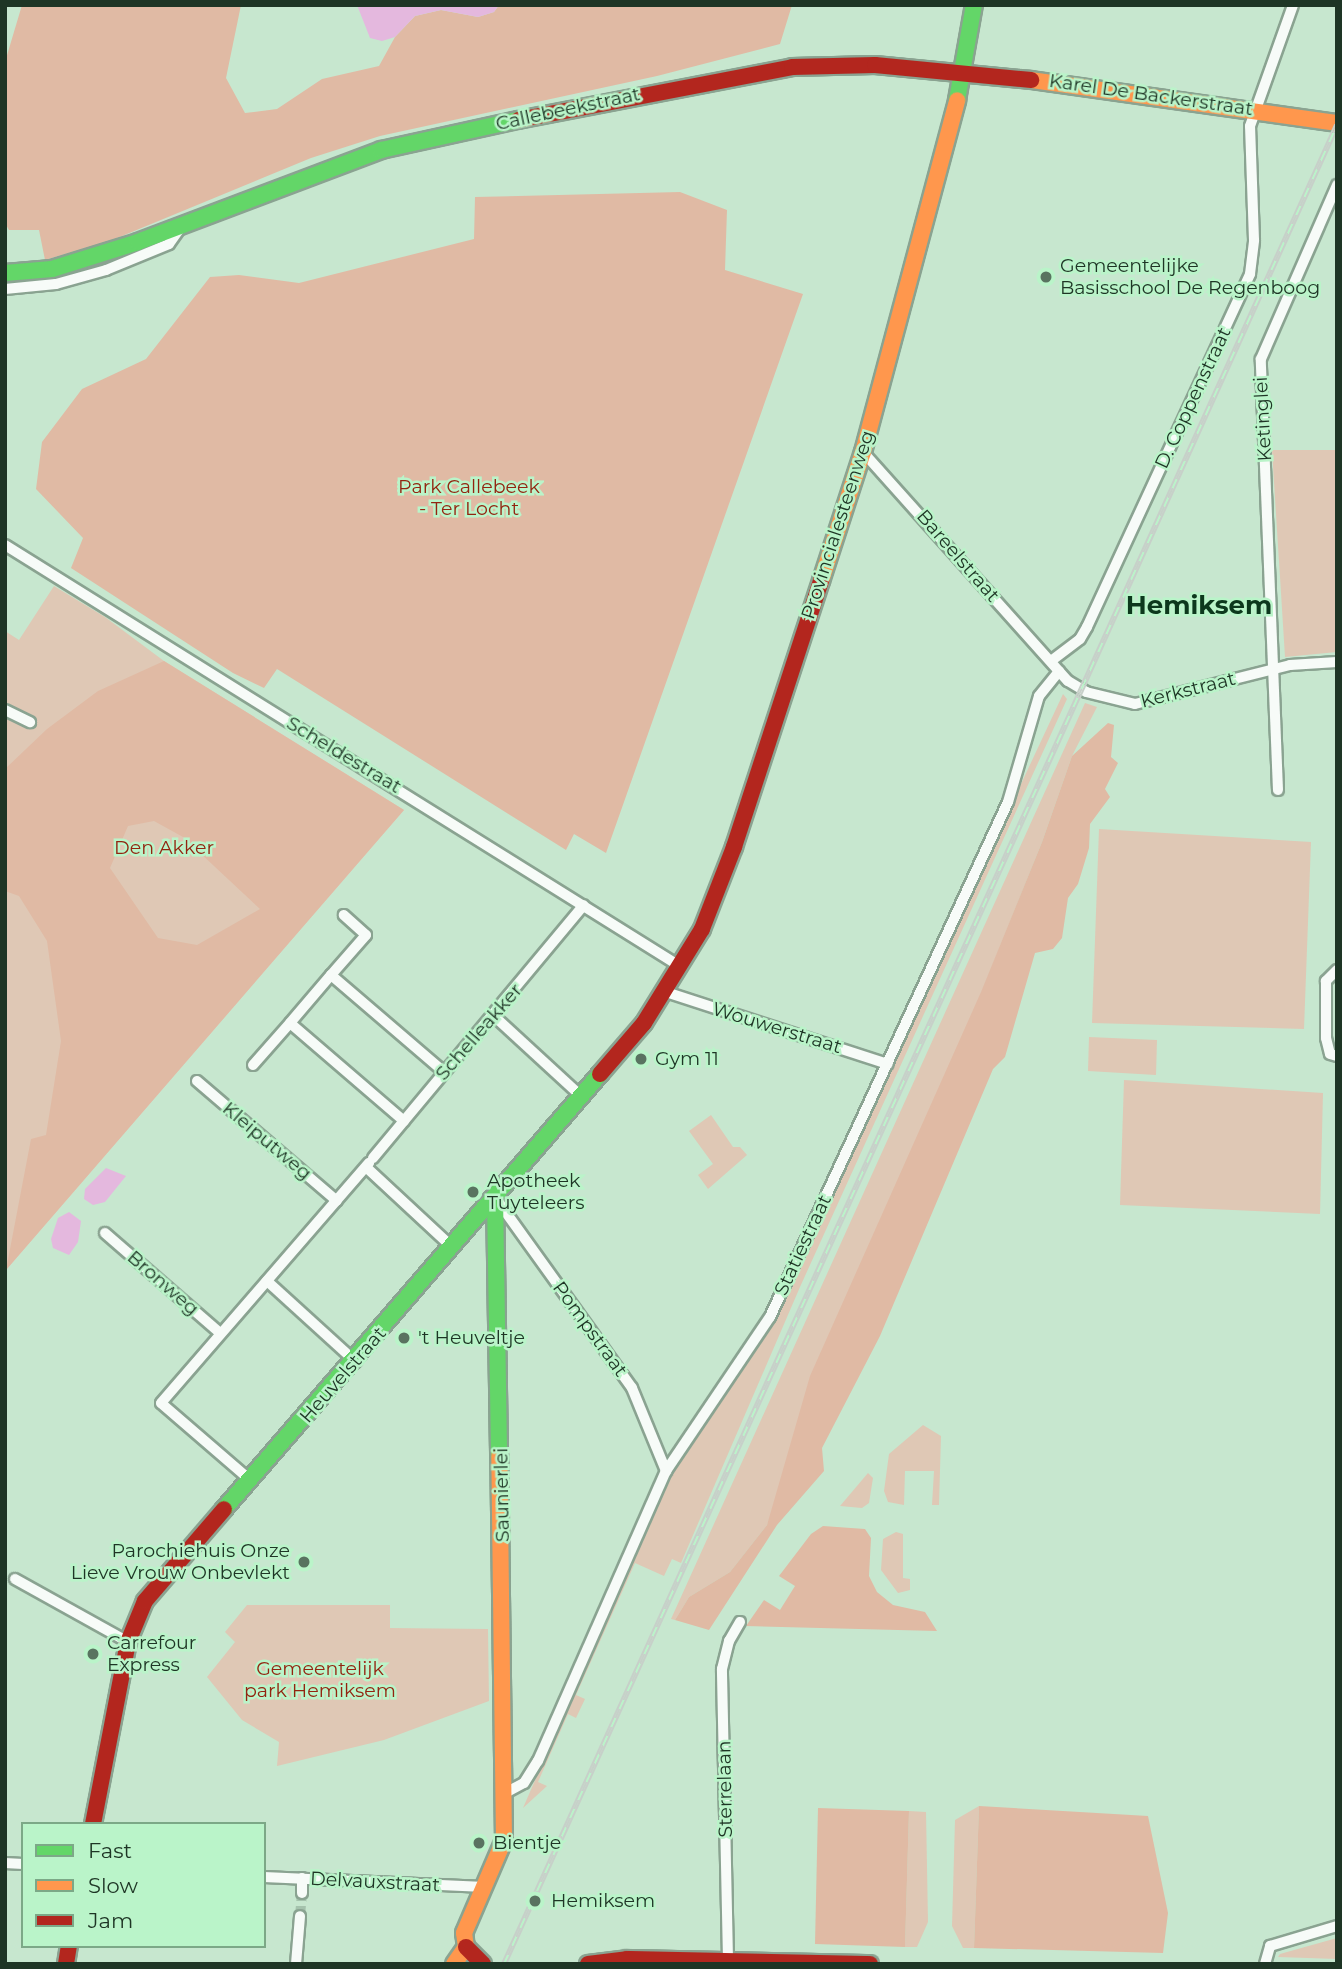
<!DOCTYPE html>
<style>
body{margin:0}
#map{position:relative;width:1342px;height:1969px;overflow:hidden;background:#c7e7cf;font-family:Montserrat,sans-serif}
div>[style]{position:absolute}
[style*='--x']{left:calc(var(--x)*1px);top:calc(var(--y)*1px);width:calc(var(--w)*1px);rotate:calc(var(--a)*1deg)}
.green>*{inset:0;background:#dfc8b5}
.forest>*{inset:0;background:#e0baa4}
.water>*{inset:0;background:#e4b8de}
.street-tunnel>*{height:10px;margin-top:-5px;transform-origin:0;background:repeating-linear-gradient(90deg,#a5c3ad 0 10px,transparent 0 15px)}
.roads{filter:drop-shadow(2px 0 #8aa391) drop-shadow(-2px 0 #8aa391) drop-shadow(0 2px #8aa391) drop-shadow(0 -2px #8aa391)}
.street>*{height:10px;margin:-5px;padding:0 5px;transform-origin:5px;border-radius:5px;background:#f7fbf8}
.fast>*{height:16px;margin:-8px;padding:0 8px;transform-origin:8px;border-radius:8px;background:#63d668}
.slow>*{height:16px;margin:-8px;padding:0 8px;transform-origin:8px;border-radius:8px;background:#ff974d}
.jam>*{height:16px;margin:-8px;padding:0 8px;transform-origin:8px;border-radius:8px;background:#b3261e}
.rail>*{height:6px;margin-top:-3px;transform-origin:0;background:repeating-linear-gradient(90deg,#baf4c9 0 10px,#c7d0c9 0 20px);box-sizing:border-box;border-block:2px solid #c7d0c9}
.dots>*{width:19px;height:19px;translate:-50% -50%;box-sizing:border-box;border:4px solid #baf4c9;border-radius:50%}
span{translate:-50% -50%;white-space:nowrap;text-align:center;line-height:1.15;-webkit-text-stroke:5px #baf4c9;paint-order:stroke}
.street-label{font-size:19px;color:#1e3525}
.poi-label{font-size:19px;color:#1e3525}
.left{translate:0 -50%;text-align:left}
.right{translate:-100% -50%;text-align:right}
.park-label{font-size:19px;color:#932410}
.district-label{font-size:26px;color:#0d381d;font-weight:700}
.frame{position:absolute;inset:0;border:7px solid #1e3525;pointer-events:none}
.legend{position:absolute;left:21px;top:1822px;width:245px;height:126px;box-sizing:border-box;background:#baf4c9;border:2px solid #7ca887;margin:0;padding:9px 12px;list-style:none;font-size:21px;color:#1e3525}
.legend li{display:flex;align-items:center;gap:14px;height:35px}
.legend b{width:35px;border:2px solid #7ca887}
</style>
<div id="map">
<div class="green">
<div style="clip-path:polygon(1272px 450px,1337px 450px,1337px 652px,1285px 657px)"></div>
<div style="clip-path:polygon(54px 586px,105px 617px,164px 661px,404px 810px,6px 1270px,5px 631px,19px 640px)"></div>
<div style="clip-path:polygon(1063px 694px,1067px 699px,800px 1287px,681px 1563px,672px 1559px,664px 1576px,635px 1563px,576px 1695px,585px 1699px,576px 1718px,568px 1714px,538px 1782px,547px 1786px,523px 1808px,642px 1534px,670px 1475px,770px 1322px)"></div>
<div style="clip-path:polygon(1085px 703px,1097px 707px,1072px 756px,1042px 842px,767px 1525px,730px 1572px,689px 1597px,675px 1620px,671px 1619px)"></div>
<div style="clip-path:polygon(1099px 829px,1311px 842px,1304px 1029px,1092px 1023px)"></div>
<div style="clip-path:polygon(1089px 1037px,1157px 1040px,1156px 1075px,1088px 1071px)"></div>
<div style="clip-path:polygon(1124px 1080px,1323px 1093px,1320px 1214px,1120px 1205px)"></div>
<div style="clip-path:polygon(711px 1115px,733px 1147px,740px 1147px,747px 1155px,708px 1189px,698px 1175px,713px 1164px,689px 1131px)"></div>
<div style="clip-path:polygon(923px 1425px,941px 1436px,939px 1505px,932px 1505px,934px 1471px,905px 1471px,904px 1505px,888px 1502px,884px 1491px,889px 1454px)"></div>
<div style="clip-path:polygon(868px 1473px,873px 1478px,869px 1503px,862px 1508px,840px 1506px)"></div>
<div style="clip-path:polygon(896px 1532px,903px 1534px,903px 1578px,910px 1579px,910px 1590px,898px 1593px,881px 1570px,883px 1539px)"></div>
<div style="clip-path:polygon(247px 1605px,390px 1605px,390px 1628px,488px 1629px,489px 1701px,384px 1740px,277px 1766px,279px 1742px,242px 1720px,207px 1677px,235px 1642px,225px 1632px)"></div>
<div style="clip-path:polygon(979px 1806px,974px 1948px,963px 1948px,952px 1926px,955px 1820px)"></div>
<div style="clip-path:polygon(909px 1811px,926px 1812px,928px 1922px,917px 1947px,905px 1947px)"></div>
<div style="clip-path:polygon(1337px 1938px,1337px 1959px,1278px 1957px,1280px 1954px)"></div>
</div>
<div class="forest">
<div style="clip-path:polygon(22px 5px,241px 5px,226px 78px,245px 113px,277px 109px,322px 79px,379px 66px,395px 37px,415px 16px,441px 10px,478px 17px,494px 12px,499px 5px,792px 5px,780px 44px,657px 76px,380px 136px,311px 158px,110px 241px,45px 260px,39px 230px,9px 230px,5px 223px,5px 62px)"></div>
<div style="clip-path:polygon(680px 192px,727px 210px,725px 270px,803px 294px,606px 853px,574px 834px,566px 850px,277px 669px,264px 688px,233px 673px,71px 568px,83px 538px,36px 489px,42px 442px,82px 389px,146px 359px,210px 277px,239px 275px,299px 283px,474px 239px,475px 197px)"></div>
<div style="clip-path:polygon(evenodd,164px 661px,404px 810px,6px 1270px,31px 1139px,46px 1135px,61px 1041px,47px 941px,19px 896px,5px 891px,5px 769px,47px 729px,98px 691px,164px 661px,154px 821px,183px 837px,260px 909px,197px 945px,158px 938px,110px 868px,128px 826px,154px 821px)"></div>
<div style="clip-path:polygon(1108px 723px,1114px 725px,1111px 757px,1118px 763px,1105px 789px,1110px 797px,1090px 824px,1089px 848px,1078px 884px,1068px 898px,1062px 938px,1053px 949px,1035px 953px,1005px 1057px,993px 1069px,880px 1336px,822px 1448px,824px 1471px,777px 1525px,709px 1630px,675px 1620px,689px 1597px,730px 1572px,767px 1525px,810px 1376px,981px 992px,1042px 842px,1072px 756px)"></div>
<div style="clip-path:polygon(823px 1526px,865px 1529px,871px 1538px,869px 1576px,877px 1592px,893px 1605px,925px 1612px,937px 1631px,746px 1626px,764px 1600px,780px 1610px,795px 1586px,779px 1576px,811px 1534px)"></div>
<div style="clip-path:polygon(979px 1806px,1148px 1816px,1168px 1913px,1163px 1953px,974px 1948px)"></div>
<div style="clip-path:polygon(818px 1808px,909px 1811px,905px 1947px,815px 1944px)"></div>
</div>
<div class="water">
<div style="clip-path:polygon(357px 5px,499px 5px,494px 12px,478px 17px,441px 10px,415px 16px,395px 37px,382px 41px,370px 38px)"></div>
<div style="clip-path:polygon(106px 1168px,126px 1176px,105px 1202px,93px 1205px,84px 1199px,85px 1189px)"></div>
<div style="clip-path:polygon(69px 1212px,81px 1221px,78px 1242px,69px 1255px,53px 1248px,51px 1239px,58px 1218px)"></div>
</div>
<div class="street-tunnel">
<div style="--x:300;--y:1916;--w:23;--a:-85"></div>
</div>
<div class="roads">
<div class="street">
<div style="--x:5;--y:289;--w:51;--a:-5.6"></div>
<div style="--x:56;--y:284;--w:52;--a:-15.6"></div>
<div style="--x:106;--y:270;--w:68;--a:-22.4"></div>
<div style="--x:169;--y:244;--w:21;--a:-55"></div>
<div style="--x:863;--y:452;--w:307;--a:48.2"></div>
<div style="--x:1068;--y:681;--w:21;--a:31"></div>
<div style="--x:1086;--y:692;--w:50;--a:13.8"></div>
<div style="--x:1135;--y:704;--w:160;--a:-14.1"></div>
<div style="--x:1290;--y:665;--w:47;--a:-3.7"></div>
<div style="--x:5;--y:545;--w:797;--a:31.97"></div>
<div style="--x:1051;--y:661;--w:36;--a:-37"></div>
<div style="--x:1080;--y:639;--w:14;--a:-60"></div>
<div style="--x:1087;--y:627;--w:389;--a:-65.2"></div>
<div style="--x:1250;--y:274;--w:34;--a:-83"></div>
<div style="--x:1254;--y:240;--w:114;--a:-92"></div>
<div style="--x:1250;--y:126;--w:128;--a:-70.4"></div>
<div style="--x:5;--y:710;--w:28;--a:26"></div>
<div style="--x:1278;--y:790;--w:431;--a:-92.3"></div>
<div style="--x:1261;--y:359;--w:190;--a:-66.4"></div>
<div style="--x:1337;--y:970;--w:16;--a:135"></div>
<div style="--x:1326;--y:981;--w:57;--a:90"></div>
<div style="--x:1326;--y:1038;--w:16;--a:76"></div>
<div style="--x:1330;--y:1054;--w:7;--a:16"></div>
<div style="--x:331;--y:975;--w:53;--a:-48.8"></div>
<div style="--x:366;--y:935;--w:30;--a:-138"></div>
<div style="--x:666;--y:992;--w:233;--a:18"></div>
<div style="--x:494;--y:1016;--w:120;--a:42.6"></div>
<div style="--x:253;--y:1065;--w:56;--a:-48.6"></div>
<div style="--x:197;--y:1081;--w:184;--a:40.6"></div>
<div style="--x:404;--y:1121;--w:150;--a:-139.3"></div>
<div style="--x:290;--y:1023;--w:63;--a:-49.5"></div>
<div style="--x:331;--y:975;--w:149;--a:40.6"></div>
<div style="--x:373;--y:1158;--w:329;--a:-50.2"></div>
<div style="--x:367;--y:1168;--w:115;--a:42.9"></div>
<div style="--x:497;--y:1200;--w:231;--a:54.3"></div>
<div style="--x:632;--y:1388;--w:90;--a:67.7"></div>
<div style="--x:105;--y:1233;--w:152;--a:41"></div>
<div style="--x:267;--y:1281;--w:120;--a:42.3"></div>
<div style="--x:249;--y:1479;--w:116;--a:-139.2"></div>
<div style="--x:161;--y:1403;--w:318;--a:-49.1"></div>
<div style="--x:15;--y:1579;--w:129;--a:29.1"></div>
<div style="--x:505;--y:1793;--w:21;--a:-28"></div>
<div style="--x:524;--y:1783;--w:26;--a:-58"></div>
<div style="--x:538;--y:1761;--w:317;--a:-66.2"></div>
<div style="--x:666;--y:1471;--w:186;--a:-56"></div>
<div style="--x:770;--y:1317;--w:567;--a:-65.2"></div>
<div style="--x:1008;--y:802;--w:110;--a:-73.7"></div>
<div style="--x:1039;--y:696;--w:32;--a:-51"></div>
<div style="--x:5;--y:1863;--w:18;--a:3"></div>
<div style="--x:264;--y:1877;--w:221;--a:2.6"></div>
<div style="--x:302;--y:1893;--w:15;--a:-90"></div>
<div style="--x:728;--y:1960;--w:291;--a:-91.2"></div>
<div style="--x:722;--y:1669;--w:29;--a:-76"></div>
<div style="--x:729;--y:1641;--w:22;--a:-60"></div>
<div style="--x:296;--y:1964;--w:48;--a:-85.2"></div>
<div style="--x:1265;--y:1964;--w:19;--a:-74"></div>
<div style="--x:1270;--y:1946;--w:70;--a:-16.6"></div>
</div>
<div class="fast">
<div style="--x:957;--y:100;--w:97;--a:-79.9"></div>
<div style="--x:5;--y:273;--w:47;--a:-4.9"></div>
<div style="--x:52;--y:269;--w:90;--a:-17.4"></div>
<div style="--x:138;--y:242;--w:260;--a:-20.7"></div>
<div style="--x:381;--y:150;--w:140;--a:-12.4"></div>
<div style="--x:495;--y:1197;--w:259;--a:89.1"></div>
<div style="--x:224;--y:1509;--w:575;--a:-49.16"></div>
</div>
<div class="slow">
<div style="--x:1031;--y:80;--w:309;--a:8"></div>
<div style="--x:821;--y:581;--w:136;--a:-72"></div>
<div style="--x:863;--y:452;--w:364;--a:-75"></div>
<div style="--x:454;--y:1964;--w:21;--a:-55"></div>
<div style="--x:466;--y:1947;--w:14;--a:-98"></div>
<div style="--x:464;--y:1933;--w:101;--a:-66.7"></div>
<div style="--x:504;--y:1840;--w:384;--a:-90.7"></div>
</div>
<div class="jam">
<div style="--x:518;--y:120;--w:279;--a:-10.9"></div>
<div style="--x:792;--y:67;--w:83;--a:-1.4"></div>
<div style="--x:875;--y:65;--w:157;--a:5.5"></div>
<div style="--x:600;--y:1074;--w:67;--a:-49.2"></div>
<div style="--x:644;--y:1023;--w:110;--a:-58.3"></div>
<div style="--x:702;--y:929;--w:88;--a:-68.7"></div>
<div style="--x:734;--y:847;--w:280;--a:-71.9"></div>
<div style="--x:93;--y:1824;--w:185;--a:-79.1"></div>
<div style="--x:128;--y:1642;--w:44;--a:-67.5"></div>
<div style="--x:145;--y:1601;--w:121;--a:-49.3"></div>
<div style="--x:466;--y:1947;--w:24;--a:45"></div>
<div style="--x:66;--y:1964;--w:18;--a:-81"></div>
<div style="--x:588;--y:1964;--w:39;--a:-7"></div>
<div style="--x:627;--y:1959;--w:243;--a:1.2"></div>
</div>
</div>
<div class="rail">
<div style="--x:504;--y:1964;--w:2019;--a:-65.63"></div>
</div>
<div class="dots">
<div style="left:1046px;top:277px;background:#597360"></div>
<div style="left:641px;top:1059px;background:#597360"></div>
<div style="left:473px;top:1192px;background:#597360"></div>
<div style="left:404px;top:1338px;background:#597360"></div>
<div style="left:304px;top:1562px;background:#597360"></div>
<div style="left:93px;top:1654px;background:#597360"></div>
<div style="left:479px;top:1843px;background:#597360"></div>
<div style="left:535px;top:1901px;background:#597360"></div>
</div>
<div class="street-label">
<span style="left:1151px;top:95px;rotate:8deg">Karel De Backerstraat</span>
<span style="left:568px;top:109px;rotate:-12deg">Callebeekstraat</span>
<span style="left:1193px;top:398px;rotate:-65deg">D. Coppenstraat</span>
<span style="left:1263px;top:419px;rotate:-93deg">Ketinglei</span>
<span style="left:838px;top:525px;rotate:-72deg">Provincialesteenweg</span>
<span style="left:958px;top:556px;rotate:49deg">Bareelstraat</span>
<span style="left:1188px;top:690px;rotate:-14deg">Kerkstraat</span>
<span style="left:344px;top:755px;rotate:31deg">Scheldestraat</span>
<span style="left:777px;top:1028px;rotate:17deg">Wouwerstraat</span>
<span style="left:479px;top:1032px;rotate:-49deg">Schelleakker</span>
<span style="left:267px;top:1141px;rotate:40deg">Kleiputweg</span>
<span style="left:803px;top:1245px;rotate:-65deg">Statiestraat</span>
<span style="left:163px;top:1283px;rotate:41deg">Bronweg</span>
<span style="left:590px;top:1329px;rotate:54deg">Pompstraat</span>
<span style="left:343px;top:1375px;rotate:-49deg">Heuvelstraat</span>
<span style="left:502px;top:1495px;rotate:-91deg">Saunierlei</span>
<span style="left:725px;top:1789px;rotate:-91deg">Sterrelaan</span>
<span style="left:375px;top:1882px;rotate:3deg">Delvauxstraat</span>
</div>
<div class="poi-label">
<span class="left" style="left:1060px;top:277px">Gemeentelijke<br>Basisschool De Regenboog</span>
<span class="left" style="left:655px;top:1059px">Gym 11</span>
<span class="left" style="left:487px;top:1192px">Apotheek<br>Tuyteleers</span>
<span class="left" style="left:418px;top:1338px">'t Heuveltje</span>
<span class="right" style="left:290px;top:1562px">Parochiehuis Onze<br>Lieve Vrouw Onbevlekt</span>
<span class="left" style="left:107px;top:1654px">Carrefour<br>Express</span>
<span class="left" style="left:493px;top:1843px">Bientje</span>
<span class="left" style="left:551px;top:1901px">Hemiksem</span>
</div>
<div class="park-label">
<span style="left:469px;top:498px">Park Callebeek<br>- Ter Locht</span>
<span style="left:164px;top:848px">Den Akker</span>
<span style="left:320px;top:1680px">Gemeentelijk<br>park Hemiksem</span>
</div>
<div class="district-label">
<span style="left:1199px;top:606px">Hemiksem</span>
</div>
<div class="frame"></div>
<ul class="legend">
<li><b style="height:9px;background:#63d668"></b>Fast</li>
<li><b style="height:9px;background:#ff974d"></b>Slow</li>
<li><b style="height:9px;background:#b3261e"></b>Jam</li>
</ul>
</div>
